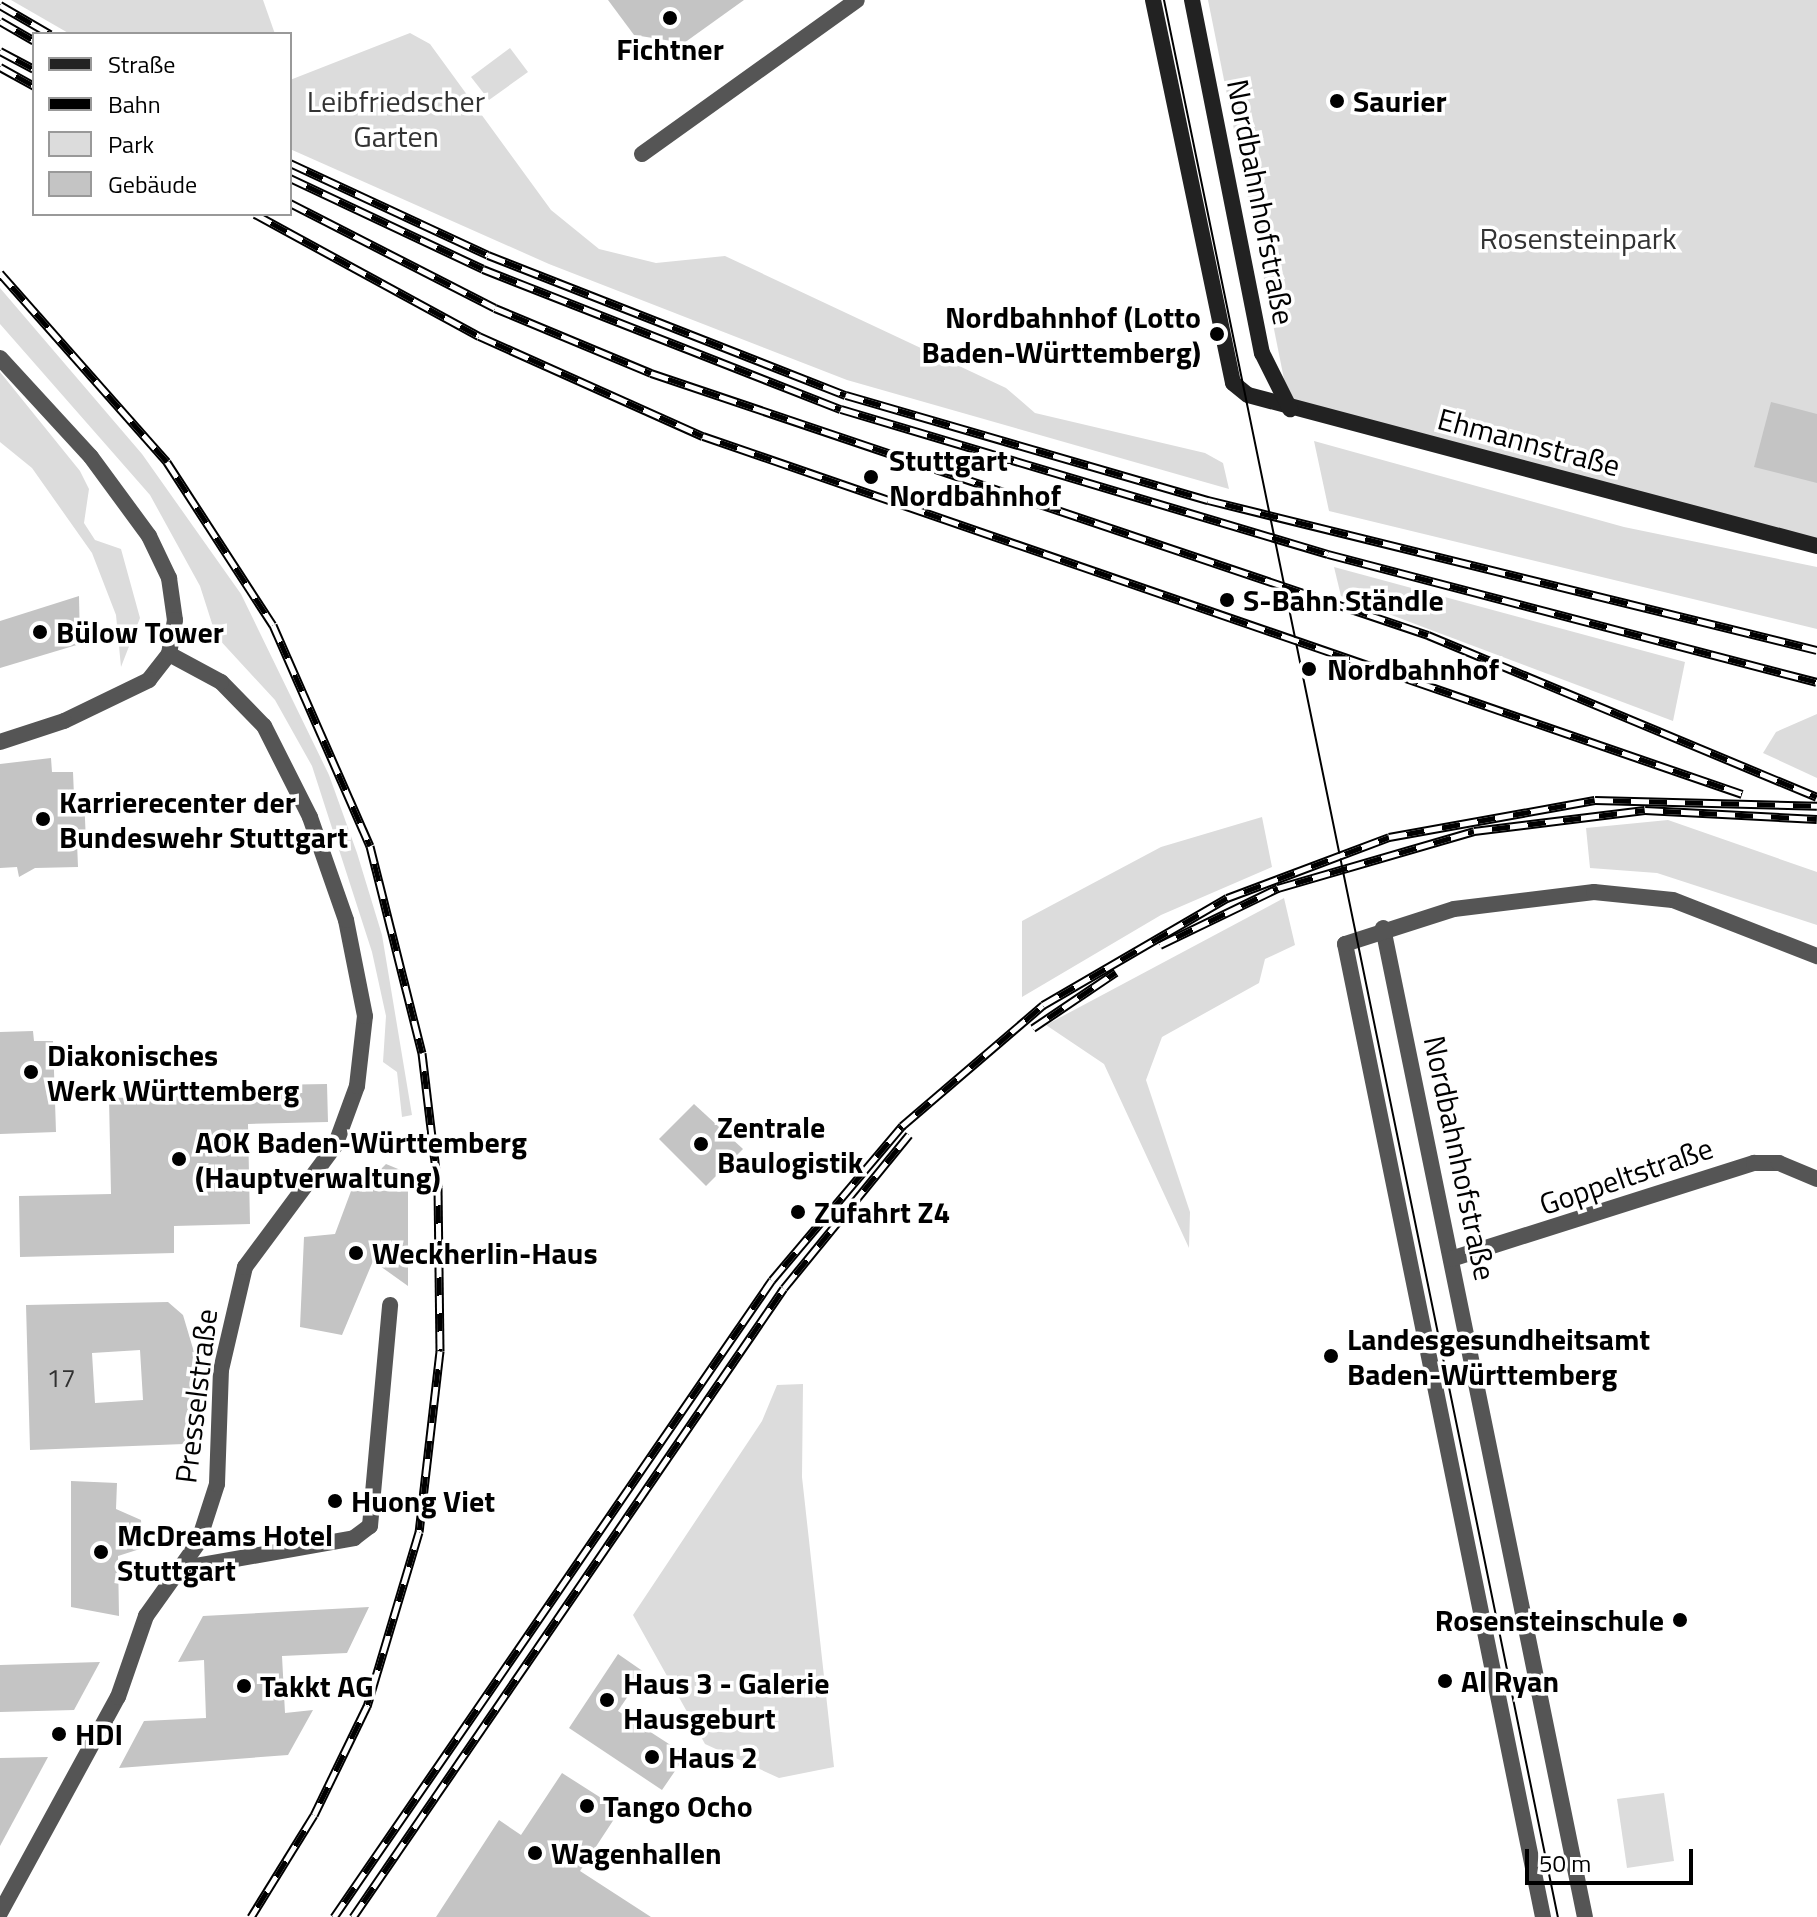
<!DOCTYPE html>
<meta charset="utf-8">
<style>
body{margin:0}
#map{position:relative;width:1817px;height:1917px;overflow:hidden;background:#fff;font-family:"Titillium Web",sans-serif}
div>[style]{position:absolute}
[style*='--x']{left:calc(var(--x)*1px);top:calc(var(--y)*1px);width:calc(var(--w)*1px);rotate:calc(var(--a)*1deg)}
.green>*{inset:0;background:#dcdcdc}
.building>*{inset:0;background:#c4c4c4}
.street>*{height:16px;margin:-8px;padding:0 8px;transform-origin:8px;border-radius:8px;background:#555}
.secondary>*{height:16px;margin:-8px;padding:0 8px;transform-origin:8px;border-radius:8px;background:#222}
.tram>*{height:2px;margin:-1px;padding:0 1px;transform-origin:1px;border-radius:1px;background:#000}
.rail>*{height:9px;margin-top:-4.5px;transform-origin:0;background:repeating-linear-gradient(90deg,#fff 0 18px,#000 0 36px);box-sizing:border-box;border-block:2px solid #000}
.dots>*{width:22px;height:22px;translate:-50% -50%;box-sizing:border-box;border:4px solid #fff;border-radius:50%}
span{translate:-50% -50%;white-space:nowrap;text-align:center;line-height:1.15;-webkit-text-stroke:7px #fff;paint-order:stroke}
.number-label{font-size:26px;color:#313131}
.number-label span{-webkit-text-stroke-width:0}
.poi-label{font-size:30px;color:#000;font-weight:700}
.left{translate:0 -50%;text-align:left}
.right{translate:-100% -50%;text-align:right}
.park-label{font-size:30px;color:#333}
.street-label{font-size:30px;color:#000}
.legend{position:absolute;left:32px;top:32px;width:260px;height:184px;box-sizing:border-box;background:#fff;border:2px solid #999;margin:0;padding:10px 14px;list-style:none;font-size:24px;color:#000}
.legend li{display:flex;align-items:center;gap:16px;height:40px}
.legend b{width:40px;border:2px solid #999}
.scale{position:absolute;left:1525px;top:1849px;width:168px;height:36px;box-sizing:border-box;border:4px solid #000;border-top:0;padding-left:10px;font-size:24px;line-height:28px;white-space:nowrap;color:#000;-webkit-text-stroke:6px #fff;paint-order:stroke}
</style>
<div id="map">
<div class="green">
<div style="clip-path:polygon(11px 0,263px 0,275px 34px,70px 34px)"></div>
<div style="clip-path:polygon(1208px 0,1817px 0,1817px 546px,1290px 409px)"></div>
<div style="clip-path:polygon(410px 33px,430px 44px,551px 210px,599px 249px,656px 263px,725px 256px,1006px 388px,1035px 413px,1205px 453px,1223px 463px,1229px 489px,847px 380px,549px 264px,290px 149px,290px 80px)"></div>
<div style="clip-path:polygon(510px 48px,528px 72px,489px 100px,471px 77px)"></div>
<div style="clip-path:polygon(0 288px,142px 454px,241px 594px,329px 775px,357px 853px,382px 935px,412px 1115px,402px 1117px,397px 1072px,383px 1062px,386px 1016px,372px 952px,312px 766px,275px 700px,216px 636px,200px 586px,150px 495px,0 324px)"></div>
<div style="clip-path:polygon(0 372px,80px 471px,89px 489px,84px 523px,95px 540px,121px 549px,140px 618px,121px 667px,116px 615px,92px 553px,32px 468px,0 442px)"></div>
<div style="clip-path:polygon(1314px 441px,1624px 527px,1817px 567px,1817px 629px,1329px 511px)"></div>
<div style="clip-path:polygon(1334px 567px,1685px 662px,1673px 721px,1341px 596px)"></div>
<div style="clip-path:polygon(1817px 714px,1817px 778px,1763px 753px,1776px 732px)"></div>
<div style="clip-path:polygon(1262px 817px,1272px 867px,1161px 915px,1022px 997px,1022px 921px,1161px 847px)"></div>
<div style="clip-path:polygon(1668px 820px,1817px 872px,1817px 925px,1657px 873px,1590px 868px,1586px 828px)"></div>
<div style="clip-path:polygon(1284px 898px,1295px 945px,1265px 959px,1259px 983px,1162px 1037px,1146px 1080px,1190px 1212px,1189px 1248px,1104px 1064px,1046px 1025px)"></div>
<div style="clip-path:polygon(803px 1384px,802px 1477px,834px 1767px,779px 1778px,705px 1744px,633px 1615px,762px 1421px,777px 1385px)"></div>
<div style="clip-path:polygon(1664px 1793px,1674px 1861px,1627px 1868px,1617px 1799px)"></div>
</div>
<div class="building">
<div style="clip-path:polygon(608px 0,744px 0,684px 43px,634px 35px)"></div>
<div style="clip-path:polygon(1771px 402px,1817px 414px,1817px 483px,1754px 467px)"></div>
<div style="clip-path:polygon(79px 596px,80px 644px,0 668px,0 621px)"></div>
<div style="clip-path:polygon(51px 758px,52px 772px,73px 772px,74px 796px,84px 796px,86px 842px,77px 842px,78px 867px,35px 868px,19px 877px,17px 867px,0 868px,0 764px)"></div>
<div style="clip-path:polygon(33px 1031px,34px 1041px,53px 1041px,56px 1132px,0 1134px,0 1032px)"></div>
<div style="clip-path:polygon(327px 1084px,328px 1122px,248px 1124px,250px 1224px,174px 1226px,174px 1253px,20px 1257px,19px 1196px,111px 1194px,109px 1098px,203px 1096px,202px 1086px)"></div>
<div style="clip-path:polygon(694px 1104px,743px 1149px,706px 1186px,659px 1139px)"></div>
<div style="clip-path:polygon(386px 1164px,403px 1171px,398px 1189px,408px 1190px,408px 1286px,373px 1261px,342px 1335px,300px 1327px,304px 1237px,335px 1234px,357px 1175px,371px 1179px)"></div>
<div style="clip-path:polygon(evenodd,168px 1302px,183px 1315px,194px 1352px,189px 1407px,196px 1410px,184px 1444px,30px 1450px,26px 1305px,168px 1302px,140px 1350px,143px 1400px,95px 1403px,92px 1353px,140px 1350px)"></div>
<div style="clip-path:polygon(71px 1481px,117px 1483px,116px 1509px,141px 1520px,143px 1548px,118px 1556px,119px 1616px,71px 1607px)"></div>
<div style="clip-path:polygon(369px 1607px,347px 1653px,282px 1656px,285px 1713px,313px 1710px,288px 1755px,119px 1768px,144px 1721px,206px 1718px,204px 1660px,178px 1662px,203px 1616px)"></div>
<div style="clip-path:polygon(618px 1654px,644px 1672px,618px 1711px,686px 1755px,662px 1790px,569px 1728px)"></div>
<div style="clip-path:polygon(100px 1662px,74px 1710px,0 1712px,0 1665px)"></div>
<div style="clip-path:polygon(48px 1757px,0 1846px,0 1758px)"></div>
<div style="clip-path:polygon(562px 1773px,620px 1810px,580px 1871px,651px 1917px,436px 1917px,499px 1820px,521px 1835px)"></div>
</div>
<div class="street">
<div style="--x:642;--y:154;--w:264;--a:-35.6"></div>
<div style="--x:0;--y:358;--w:134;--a:47.4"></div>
<div style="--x:91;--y:457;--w:98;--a:53.7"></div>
<div style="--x:149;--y:536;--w:47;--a:64.5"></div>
<div style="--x:169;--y:578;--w:42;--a:81.9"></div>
<div style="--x:175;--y:620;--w:35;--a:100"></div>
<div style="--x:169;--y:654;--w:33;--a:128"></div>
<div style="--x:149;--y:680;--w:94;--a:154.2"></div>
<div style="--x:64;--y:721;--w:67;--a:161.8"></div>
<div style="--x:1383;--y:928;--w:1009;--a:78.46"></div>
<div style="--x:1451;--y:1259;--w:318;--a:-17.6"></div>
<div style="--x:1754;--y:1163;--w:25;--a:0"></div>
<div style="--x:1779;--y:1163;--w:41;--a:22.8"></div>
<div style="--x:179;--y:1569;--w:178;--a:-10"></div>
<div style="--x:354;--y:1538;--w:20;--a:-37"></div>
<div style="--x:370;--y:1526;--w:222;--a:-84.8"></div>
<div style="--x:0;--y:1913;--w:246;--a:-61.4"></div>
<div style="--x:118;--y:1697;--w:86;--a:-70.9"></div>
<div style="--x:146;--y:1616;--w:90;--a:-54.5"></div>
<div style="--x:198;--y:1543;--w:62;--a:-72.1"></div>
<div style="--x:217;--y:1484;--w:114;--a:-88"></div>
<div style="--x:221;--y:1370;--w:106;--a:-76.9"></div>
<div style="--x:245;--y:1267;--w:151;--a:-53.4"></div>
<div style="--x:335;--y:1146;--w:64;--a:-69.9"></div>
<div style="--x:357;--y:1086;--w:70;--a:-83.5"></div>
<div style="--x:365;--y:1016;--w:98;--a:-101.2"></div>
<div style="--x:346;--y:920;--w:109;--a:-109.3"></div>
<div style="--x:310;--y:817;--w:102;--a:-116.8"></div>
<div style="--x:264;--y:726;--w:62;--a:-134.3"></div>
<div style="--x:221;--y:682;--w:59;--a:-151.7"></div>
<div style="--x:1543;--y:1917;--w:993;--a:-101.5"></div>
<div style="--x:1345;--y:944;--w:114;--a:-17.8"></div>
<div style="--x:1454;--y:909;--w:141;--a:-6.9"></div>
<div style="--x:1594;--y:892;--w:79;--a:5.8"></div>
<div style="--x:1673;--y:900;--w:155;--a:21.3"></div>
</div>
<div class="secondary">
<div style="--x:1153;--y:0;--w:391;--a:78.2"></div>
<div style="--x:1233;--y:383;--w:19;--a:39"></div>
<div style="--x:1248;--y:395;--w:589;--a:14.86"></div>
<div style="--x:1192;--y:0;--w:360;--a:78.8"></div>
<div style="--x:1262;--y:353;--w:63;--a:63.4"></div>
</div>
<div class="tram">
<div style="--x:1164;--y:0;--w:1957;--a:78.39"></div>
</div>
<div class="rail">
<div style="--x:0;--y:5;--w:58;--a:30.1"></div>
<div style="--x:0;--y:21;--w:39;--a:30"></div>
<div style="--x:0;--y:51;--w:38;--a:28"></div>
<div style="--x:0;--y:67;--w:39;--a:29"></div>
<div style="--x:290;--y:163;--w:218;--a:24.9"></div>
<div style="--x:488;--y:255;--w:384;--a:21.4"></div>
<div style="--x:846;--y:395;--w:377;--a:16.2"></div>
<div style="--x:1208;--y:500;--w:627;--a:13.84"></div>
<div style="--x:290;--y:178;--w:213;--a:25.2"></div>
<div style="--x:483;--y:269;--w:384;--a:21.4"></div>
<div style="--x:841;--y:409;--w:508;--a:16.58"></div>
<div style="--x:1328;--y:554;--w:505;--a:14.67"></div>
<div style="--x:290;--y:203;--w:230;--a:27.1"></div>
<div style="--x:495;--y:308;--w:169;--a:22.6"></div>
<div style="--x:651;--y:373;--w:820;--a:18.63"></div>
<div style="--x:1428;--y:635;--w:421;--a:22.6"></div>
<div style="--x:255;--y:214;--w:255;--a:28.6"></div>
<div style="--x:479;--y:336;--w:245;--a:24.1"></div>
<div style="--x:703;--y:436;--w:1099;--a:19.01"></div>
<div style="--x:0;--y:273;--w:252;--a:48.5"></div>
<div style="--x:167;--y:462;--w:194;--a:57"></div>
<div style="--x:273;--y:625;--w:241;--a:66.3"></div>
<div style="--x:370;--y:846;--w:213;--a:75.9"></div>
<div style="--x:422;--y:1053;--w:135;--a:83.2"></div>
<div style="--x:438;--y:1187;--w:164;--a:89.3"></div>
<div style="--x:440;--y:1351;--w:182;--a:96.6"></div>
<div style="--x:419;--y:1532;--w:182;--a:106.6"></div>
<div style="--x:367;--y:1706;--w:121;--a:115.9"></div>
<div style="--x:314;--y:1815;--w:120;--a:121.7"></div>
<div style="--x:1160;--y:945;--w:131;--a:-25.8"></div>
<div style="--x:1278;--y:888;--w:204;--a:-16.2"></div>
<div style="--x:1474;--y:831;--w:172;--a:-7"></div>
<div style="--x:1645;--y:810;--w:172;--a:3"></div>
<div style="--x:1033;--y:1028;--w:100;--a:-34"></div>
<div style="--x:334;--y:1917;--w:773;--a:-55.49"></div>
<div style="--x:772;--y:1280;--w:202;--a:-49.8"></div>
<div style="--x:902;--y:1126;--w:186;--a:-40.6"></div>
<div style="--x:1043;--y:1005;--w:213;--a:-30.2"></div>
<div style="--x:1227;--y:898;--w:173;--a:-20.6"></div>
<div style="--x:1389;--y:837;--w:209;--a:-10.2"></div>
<div style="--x:1595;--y:800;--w:222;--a:1.5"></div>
<div style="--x:353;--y:1917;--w:762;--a:-55.58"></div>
<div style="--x:784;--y:1288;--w:198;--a:-50.8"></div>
</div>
<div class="dots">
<div style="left:670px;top:18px;background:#000"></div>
<div style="left:1337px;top:101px;background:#000"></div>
<div style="left:1217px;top:334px;background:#000"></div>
<div style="left:871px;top:477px;background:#000"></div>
<div style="left:1227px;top:600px;background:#000"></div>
<div style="left:40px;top:632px;background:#000"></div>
<div style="left:1309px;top:669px;background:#000"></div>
<div style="left:43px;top:819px;background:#000"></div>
<div style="left:31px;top:1072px;background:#000"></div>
<div style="left:701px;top:1144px;background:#000"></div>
<div style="left:179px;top:1159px;background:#000"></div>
<div style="left:798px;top:1212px;background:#000"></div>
<div style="left:356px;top:1253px;background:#000"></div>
<div style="left:1331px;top:1356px;background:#000"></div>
<div style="left:335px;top:1501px;background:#000"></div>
<div style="left:101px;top:1552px;background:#000"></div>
<div style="left:1680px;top:1620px;background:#000"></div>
<div style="left:1445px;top:1681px;background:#000"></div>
<div style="left:244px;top:1686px;background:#000"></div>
<div style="left:607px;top:1700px;background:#000"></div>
<div style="left:59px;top:1734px;background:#000"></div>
<div style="left:652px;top:1757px;background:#000"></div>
<div style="left:587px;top:1806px;background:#000"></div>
<div style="left:535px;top:1853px;background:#000"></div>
</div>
<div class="number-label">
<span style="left:61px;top:1378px">17</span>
</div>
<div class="poi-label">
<span style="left:670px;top:49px">Fichtner</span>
<span class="left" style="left:1353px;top:101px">Saurier</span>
<span class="right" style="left:1201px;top:334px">Nordbahnhof (Lotto<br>Baden-Württemberg)</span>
<span class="left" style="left:889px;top:477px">Stuttgart<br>Nordbahnhof</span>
<span class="left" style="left:1243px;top:600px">S-Bahn Ständle</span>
<span class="left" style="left:56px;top:632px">Bülow Tower</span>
<span class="left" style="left:1327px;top:669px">Nordbahnhof</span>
<span class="left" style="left:59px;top:819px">Karrierecenter der<br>Bundeswehr Stuttgart</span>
<span class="left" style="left:47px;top:1072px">Diakonisches<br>Werk Württemberg</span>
<span class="left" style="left:717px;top:1144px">Zentrale<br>Baulogistik</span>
<span class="left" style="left:195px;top:1159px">AOK Baden-Württemberg<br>(Hauptverwaltung)</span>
<span class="left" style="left:814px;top:1212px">Zufahrt Z4</span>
<span class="left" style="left:372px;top:1253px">Weckherlin-Haus</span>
<span class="left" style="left:1347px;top:1356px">Landesgesundheitsamt<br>Baden-Württemberg</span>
<span class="left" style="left:351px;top:1501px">Huong Viet</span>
<span class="left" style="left:117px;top:1552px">McDreams Hotel<br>Stuttgart</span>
<span class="right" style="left:1664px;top:1620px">Rosensteinschule</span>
<span class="left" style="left:1461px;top:1681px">Al Ryan</span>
<span class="left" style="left:623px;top:1700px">Haus 3 - Galerie<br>Hausgeburt</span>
<span class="left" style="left:260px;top:1686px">Takkt AG</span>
<span class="left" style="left:75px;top:1734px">HDI</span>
<span class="left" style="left:668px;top:1757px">Haus 2</span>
<span class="left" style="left:603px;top:1806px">Tango Ocho</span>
<span class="left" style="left:551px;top:1853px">Wagenhallen</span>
</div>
<div class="park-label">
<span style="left:396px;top:118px">Leibfriedscher<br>Garten</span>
<span style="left:1578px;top:238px">Rosensteinpark</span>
</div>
<div class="street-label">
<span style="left:1261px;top:202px;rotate:79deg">Nordbahnhofstraße</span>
<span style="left:1529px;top:442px;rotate:15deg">Ehmannstraße</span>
<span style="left:1460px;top:1158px;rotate:78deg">Nordbahnhofstraße</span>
<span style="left:1626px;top:1176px;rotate:-19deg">Goppeltstraße</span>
<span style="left:196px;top:1396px;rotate:-83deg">Presselstraße</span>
</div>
<ul class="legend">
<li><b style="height:10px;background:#222"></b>Straße</li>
<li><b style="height:10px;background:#000"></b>Bahn</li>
<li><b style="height:22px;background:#dcdcdc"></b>Park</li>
<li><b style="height:22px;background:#c4c4c4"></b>Gebäude</li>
</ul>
<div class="scale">50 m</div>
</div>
